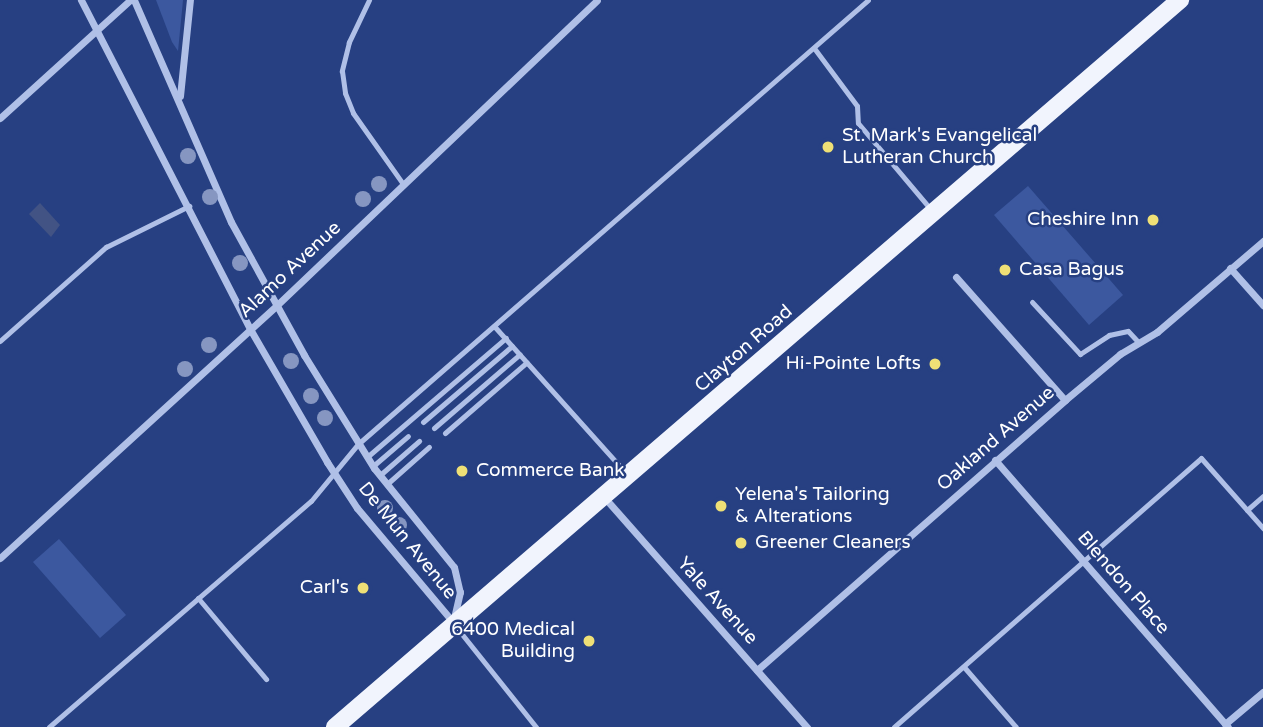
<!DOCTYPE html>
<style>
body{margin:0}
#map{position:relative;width:1263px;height:727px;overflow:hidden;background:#274082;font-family:"Varela Round",sans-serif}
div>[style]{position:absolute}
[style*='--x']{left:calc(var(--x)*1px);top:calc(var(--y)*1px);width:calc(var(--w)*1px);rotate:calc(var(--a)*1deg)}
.green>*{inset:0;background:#3c589f}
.water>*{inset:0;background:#425384}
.lane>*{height:5px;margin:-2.5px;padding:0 2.5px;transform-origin:2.5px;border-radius:2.5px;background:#b0c0e7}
.street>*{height:7px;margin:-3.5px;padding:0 3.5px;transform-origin:3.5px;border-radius:3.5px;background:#b0c0e7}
.primary>*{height:18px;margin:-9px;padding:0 9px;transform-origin:9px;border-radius:9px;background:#f1f4fd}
.trees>*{width:16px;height:16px;margin:-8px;border-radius:50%;background:#8696c1}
.dots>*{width:19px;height:19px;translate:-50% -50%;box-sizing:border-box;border:4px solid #274082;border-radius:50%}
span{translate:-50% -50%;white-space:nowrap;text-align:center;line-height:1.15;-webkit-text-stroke:5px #274082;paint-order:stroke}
.poi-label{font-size:19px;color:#fff}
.left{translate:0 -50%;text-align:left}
.right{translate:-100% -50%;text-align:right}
.street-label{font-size:19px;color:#fff}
</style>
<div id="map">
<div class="green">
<div style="clip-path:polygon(156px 0,183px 0,178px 51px,172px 42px)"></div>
<div style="clip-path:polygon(1028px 186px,1123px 295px,1089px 325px,994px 215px)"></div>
<div style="clip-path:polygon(59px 539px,126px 615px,100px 638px,33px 562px)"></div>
</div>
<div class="water">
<div style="clip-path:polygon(40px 203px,60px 225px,51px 237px,29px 214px)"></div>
</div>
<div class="lane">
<div style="--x:369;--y:0;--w:47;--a:115.5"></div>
<div style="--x:349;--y:42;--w:30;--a:104"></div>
<div style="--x:342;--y:71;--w:22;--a:82"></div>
<div style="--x:345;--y:93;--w:22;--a:68"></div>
<div style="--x:353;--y:113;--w:87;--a:54.8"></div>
<div style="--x:814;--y:48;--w:72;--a:53.4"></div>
<div style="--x:857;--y:106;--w:17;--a:87"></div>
<div style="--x:858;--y:123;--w:115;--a:49.9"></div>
<div style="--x:1032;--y:302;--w:71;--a:47.3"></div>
<div style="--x:1080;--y:354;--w:35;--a:-33"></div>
<div style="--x:1109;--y:335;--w:19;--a:-12"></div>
<div style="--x:1128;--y:331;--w:16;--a:47"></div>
<div style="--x:494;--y:326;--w:196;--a:48.1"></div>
<div style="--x:0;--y:341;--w:142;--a:-41.6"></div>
<div style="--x:106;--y:247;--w:93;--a:-26.3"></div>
<div style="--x:423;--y:422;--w:117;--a:-40.5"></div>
<div style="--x:434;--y:428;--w:113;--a:-40.7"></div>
<div style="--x:445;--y:433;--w:108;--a:-40.9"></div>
<div style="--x:367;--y:457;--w:183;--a:-40.6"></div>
<div style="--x:373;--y:466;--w:46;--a:-40.6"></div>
<div style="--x:380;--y:475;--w:52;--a:-41.1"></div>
<div style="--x:387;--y:484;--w:56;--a:-41.4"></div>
<div style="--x:1247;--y:510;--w:21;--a:-41"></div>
<div style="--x:198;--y:598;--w:106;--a:50"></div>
<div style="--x:457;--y:628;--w:127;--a:51.4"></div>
<div style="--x:964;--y:667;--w:79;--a:49.1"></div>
<div style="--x:49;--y:727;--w:346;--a:-40.8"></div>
<div style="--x:311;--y:501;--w:74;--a:-50.5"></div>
<div style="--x:358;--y:444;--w:676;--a:-41.04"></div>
<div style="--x:894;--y:727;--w:408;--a:-41.2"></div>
<div style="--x:1201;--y:458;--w:94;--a:48.5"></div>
</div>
<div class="street">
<div style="--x:81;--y:0;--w:370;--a:62.8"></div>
<div style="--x:250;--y:329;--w:154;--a:59.9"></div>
<div style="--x:327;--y:462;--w:55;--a:56.9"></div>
<div style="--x:357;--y:508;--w:149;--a:49.9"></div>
<div style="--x:134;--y:0;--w:242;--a:66.4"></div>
<div style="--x:231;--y:222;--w:152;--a:61.2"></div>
<div style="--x:304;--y:355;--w:133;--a:58.2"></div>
<div style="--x:374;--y:468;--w:127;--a:51.1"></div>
<div style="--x:454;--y:567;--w:26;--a:77"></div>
<div style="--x:460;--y:592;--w:27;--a:103"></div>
<div style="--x:180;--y:96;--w:97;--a:-84.1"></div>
<div style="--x:0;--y:118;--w:176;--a:-42.2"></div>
<div style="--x:1230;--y:268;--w:50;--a:48.3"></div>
<div style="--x:956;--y:277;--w:164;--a:48.5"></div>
<div style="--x:995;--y:460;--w:354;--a:48.9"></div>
<div style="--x:604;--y:497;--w:307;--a:48.6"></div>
<div style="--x:0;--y:558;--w:374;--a:-42.4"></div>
<div style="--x:276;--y:306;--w:443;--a:-43.6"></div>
<div style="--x:757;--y:670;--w:410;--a:-41.2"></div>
<div style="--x:1065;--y:400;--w:72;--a:-39.9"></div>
<div style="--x:1120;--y:354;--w:43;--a:-30.7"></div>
<div style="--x:1157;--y:332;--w:140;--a:-40.6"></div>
<div style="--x:1225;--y:724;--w:50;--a:-40.1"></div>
</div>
<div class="primary">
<div style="--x:335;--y:727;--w:1115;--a:-40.71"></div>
</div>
<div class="trees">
<div style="left:188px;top:156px"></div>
<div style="left:379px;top:184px"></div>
<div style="left:210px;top:197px"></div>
<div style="left:363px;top:199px"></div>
<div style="left:240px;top:263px"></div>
<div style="left:209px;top:345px"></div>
<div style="left:291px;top:361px"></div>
<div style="left:185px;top:369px"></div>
<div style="left:311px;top:396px"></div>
<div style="left:325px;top:418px"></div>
<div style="left:385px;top:508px"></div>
<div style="left:399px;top:525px"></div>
</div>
<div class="dots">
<div style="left:828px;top:147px;background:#efe076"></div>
<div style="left:1153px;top:220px;background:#efe076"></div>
<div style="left:1005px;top:270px;background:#efe076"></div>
<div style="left:935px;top:364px;background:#efe076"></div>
<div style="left:462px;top:471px;background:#efe076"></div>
<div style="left:721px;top:506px;background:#efe076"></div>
<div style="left:741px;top:543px;background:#efe076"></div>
<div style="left:363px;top:588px;background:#efe076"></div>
<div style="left:589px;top:641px;background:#efe076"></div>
</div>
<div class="poi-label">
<span class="left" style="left:842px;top:147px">St. Mark's Evangelical<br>Lutheran Church</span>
<span class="right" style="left:1139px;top:220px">Cheshire Inn</span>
<span class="left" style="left:1019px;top:270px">Casa Bagus</span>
<span class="right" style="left:921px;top:364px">Hi-Pointe Lofts</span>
<span class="left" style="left:476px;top:471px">Commerce Bank</span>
<span class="left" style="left:735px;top:506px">Yelena's Tailoring<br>&amp; Alterations</span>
<span class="left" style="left:755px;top:543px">Greener Cleaners</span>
<span class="right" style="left:349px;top:588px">Carl's</span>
<span class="right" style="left:575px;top:641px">6400 Medical<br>Building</span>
</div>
<div class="street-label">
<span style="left:290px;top:270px;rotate:-43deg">Alamo Avenue</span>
<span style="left:744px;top:349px;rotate:-41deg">Clayton Road</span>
<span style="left:996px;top:439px;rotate:-41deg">Oakland Avenue</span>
<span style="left:407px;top:541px;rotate:51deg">De Mun Avenue</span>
<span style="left:1123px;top:583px;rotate:49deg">Blendon Place</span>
<span style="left:717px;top:601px;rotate:48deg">Yale Avenue</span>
</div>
</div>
